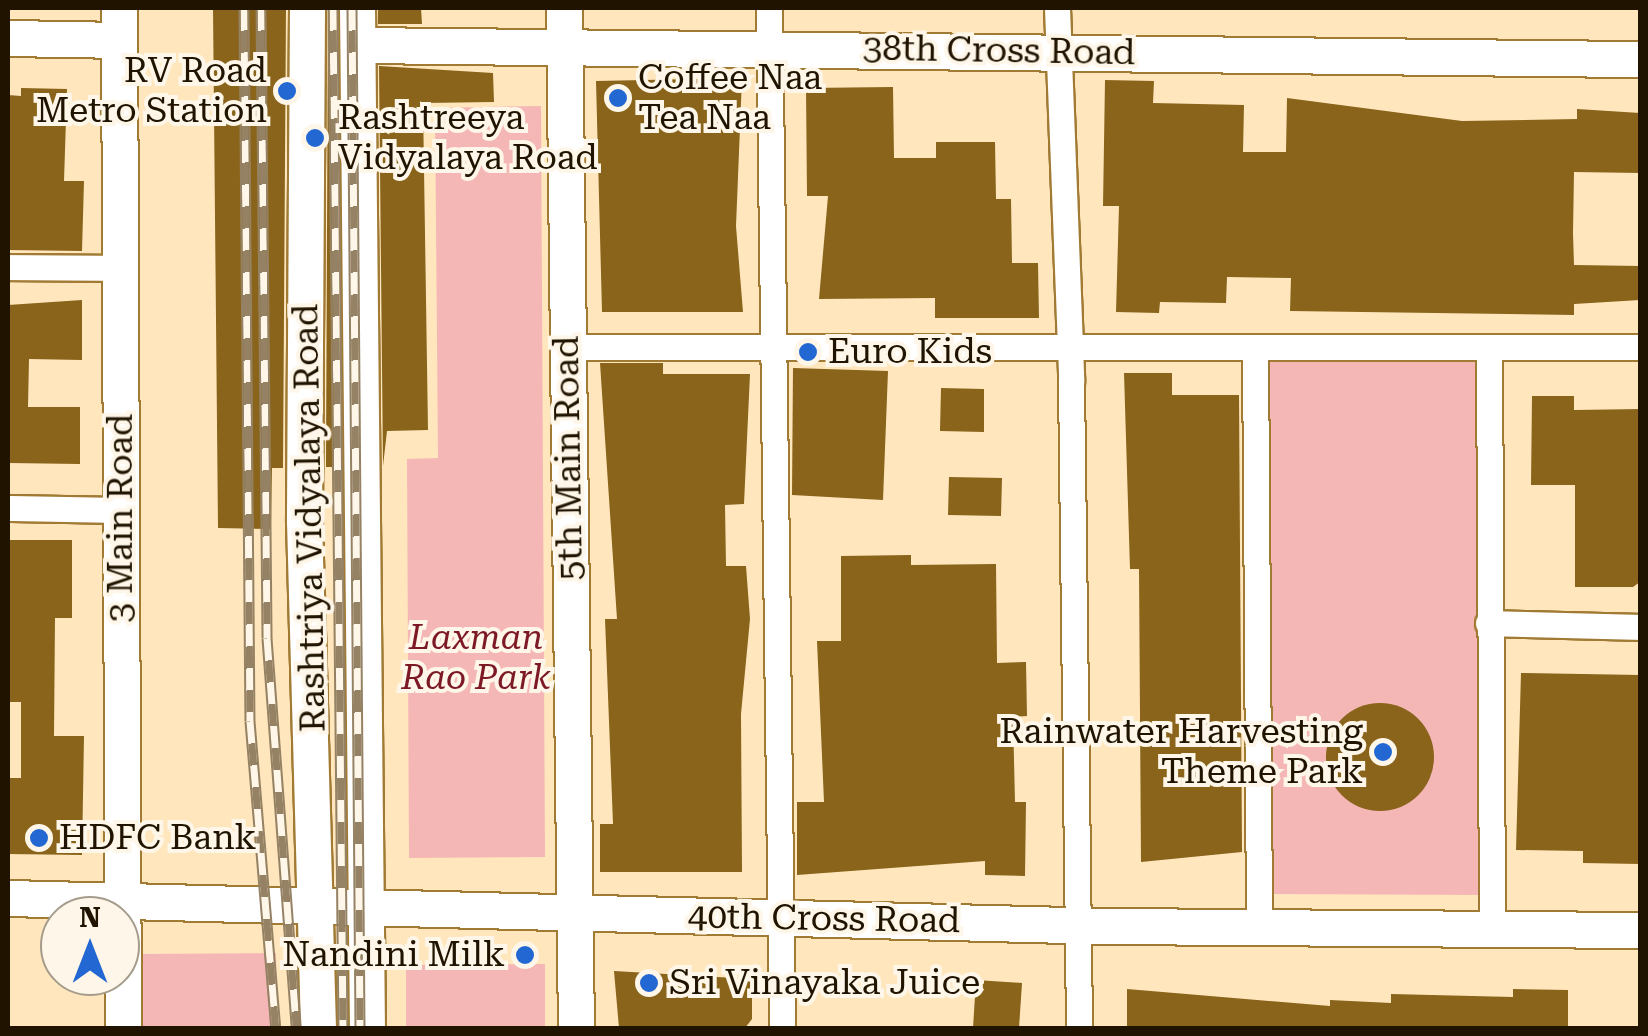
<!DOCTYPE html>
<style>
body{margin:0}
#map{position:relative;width:1648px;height:1036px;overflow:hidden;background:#ffe6bd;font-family:"Roboto Serif",serif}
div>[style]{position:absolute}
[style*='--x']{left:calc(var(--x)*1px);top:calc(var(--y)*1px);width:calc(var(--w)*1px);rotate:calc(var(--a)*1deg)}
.green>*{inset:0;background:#f5b7b6}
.building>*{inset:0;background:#89641a}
.round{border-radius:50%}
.roads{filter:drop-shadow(2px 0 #a17a34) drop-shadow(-2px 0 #a17a34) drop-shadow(0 2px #a17a34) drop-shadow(0 -2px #a17a34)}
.street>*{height:25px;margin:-12.5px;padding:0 12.5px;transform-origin:12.5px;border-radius:12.5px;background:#fff}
.secondary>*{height:35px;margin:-17.5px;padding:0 17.5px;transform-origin:17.5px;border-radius:17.5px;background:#fff}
.rail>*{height:11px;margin-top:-5.5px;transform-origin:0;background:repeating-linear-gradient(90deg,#fef6e8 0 22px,#958264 0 44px);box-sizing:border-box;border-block:2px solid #958264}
.dots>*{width:28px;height:28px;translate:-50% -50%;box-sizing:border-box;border:5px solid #fef6e8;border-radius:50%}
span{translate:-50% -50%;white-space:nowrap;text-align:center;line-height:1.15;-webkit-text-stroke:8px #fef6e8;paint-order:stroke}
.street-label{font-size:35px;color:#201401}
.poi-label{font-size:35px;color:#201401}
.right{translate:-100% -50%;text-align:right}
.left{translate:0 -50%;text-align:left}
.park-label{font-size:35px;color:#7c1925;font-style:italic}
.frame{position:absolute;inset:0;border:10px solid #201401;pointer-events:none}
.north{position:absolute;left:40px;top:896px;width:100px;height:100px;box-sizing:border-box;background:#fef6e8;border:2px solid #a59c8c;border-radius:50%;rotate:0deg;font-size:28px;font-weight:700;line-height:40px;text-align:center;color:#201401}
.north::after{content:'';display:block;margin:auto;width:35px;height:45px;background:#2367d3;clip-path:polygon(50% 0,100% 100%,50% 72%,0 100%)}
</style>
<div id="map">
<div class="green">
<div style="clip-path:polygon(541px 106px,545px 857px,409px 858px,407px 459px,438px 458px,435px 108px)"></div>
<div style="clip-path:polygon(1483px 360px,1485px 895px,1267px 894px,1265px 361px)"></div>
<div style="clip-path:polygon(276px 953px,277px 1028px,140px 1028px,139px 954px)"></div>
<div style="clip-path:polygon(545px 964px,545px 1028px,406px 1028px,406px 965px)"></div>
</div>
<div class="building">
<div style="clip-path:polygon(213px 8px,286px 8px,283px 468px,272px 468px,271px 529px,218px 528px)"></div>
<div style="clip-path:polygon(328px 8px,336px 8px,340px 467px,326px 467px)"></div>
<div style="clip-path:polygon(378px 8px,421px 8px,422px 24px,378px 24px)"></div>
<div style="clip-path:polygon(379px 66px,493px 73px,494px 102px,423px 103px,428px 430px,387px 431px,383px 466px)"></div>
<div style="clip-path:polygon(742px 78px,736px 226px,743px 312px,602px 312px,596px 81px)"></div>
<div style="clip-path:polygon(1105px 80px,1154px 81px,1153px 103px,1244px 105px,1243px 152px,1286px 152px,1287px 98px,1462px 121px,1577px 119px,1577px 109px,1640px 113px,1640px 173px,1574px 172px,1573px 233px,1574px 265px,1640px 266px,1640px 300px,1574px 304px,1574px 315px,1290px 311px,1291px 278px,1227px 277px,1226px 303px,1160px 302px,1159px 313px,1116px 312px,1119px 206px,1103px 206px)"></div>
<div style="clip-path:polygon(893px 87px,894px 158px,936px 158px,936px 142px,995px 142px,996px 199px,1011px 199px,1012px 263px,1038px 263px,1039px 318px,935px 318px,935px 298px,819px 299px,828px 196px,807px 196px,806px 88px)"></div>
<div style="clip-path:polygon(21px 88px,67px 89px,64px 181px,84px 181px,82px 251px,8px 250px,8px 95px,21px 96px)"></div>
<div style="clip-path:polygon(82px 300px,82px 360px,29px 359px,28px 407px,80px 407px,80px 464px,8px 463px,8px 305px)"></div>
<div style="clip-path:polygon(600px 363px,663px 363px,663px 374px,750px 374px,744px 504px,725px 505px,726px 566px,746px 566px,750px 619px,741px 714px,742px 872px,600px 872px,600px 824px,613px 824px,605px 619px,617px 619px)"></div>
<div style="clip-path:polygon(793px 368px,888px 371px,883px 500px,792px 495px)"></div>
<div style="clip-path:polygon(1124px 373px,1172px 373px,1172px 395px,1239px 395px,1242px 852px,1141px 862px,1139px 569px,1130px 569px)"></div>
<div style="clip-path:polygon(941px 388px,984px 389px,984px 432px,940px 431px)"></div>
<div style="clip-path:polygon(1532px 396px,1574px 396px,1574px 410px,1640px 409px,1640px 582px,1633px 587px,1575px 587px,1575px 485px,1531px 485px)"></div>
<div style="clip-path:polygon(949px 477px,1002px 478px,1001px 516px,948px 515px)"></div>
<div style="clip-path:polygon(8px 540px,72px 540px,72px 618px,55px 618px,54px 736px,84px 736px,82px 855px,8px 854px,8px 778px,21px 778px,21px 702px,8px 702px)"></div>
<div style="clip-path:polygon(911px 555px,911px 565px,996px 564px,997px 663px,1026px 662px,1027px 716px,1013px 717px,1015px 802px,1026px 802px,1025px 876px,985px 875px,985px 861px,797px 875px,797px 802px,824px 802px,817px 641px,841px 641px,841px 556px)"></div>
<div style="clip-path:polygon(1521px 673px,1640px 675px,1640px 864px,1583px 863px,1583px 851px,1516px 850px)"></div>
<div class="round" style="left:1326px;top:703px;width:108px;height:108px"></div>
<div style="clip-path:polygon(614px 971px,752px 979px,752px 1019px,745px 1028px,619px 1028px)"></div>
<div style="clip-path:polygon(976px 980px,1022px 983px,1019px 1028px,973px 1028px)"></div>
<div style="clip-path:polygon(1127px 989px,1330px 1006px,1330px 1000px,1391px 1003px,1391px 994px,1513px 997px,1513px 989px,1568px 990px,1568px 1028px,1127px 1028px)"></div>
</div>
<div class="roads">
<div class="street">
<div style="--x:769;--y:8;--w:1020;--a:89.27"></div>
<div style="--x:1057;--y:8;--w:372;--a:87.8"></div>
<div style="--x:1071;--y:380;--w:648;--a:89.29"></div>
<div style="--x:8;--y:267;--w:112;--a:0.5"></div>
<div style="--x:568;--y:347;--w:1072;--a:0"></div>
<div style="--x:1255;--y:347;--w:578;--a:89.6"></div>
<div style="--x:1489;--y:347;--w:581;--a:89.7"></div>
<div style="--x:8;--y:508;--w:113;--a:1"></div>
<div style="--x:1488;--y:623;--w:152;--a:1.5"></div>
</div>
<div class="secondary">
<div style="--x:119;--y:8;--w:1020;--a:89.78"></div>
<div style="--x:307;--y:8;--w:513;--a:90.34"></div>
<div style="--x:304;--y:521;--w:507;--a:88.42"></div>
<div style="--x:357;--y:8;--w:1020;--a:89.44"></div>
<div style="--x:564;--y:8;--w:1020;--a:89.33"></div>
<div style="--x:8;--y:38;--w:111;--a:1"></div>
<div style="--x:358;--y:45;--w:1282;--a:0.63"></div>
<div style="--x:8;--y:898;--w:1101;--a:1.46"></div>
<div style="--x:1109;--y:926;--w:531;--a:0.43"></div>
</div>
</div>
<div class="rail">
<div style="--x:244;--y:8;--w:713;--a:89.52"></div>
<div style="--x:250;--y:721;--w:308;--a:85.2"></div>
<div style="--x:261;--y:8;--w:630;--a:89.45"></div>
<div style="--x:267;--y:638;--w:391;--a:85.7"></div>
<div style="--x:333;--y:8;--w:1020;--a:89.44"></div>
<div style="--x:352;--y:8;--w:1020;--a:89.55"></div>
</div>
<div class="dots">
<div style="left:287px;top:91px;background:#2367d3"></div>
<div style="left:618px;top:98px;background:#2367d3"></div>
<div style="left:315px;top:138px;background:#2367d3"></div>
<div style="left:808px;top:352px;background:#2367d3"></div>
<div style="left:1383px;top:752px;background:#2367d3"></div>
<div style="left:39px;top:838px;background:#2367d3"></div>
<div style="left:525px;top:955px;background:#2367d3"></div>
<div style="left:649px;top:983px;background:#2367d3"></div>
</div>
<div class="street-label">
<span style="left:999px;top:51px;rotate:1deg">38th Cross Road</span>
<span style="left:569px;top:458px;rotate:-91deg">5th Main Road</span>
<span style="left:121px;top:518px;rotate:-90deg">3 Main Road</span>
<span style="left:310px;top:518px;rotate:-91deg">Rashtriya Vidyalaya Road</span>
<span style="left:824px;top:919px;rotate:1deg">40th Cross Road</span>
</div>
<div class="poi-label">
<span class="right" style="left:267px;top:91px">RV Road<br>Metro Station</span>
<span class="left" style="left:638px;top:98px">Coffee Naa<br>Tea Naa</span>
<span class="left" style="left:338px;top:138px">Rashtreeya<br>Vidyalaya Road</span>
<span class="left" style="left:828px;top:352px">Euro Kids</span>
<span class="right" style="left:1363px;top:752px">Rainwater Harvesting<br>Theme Park</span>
<span class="left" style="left:59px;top:838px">HDFC Bank</span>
<span class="right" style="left:505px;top:955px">Nandini Milk</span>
<span class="left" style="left:669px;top:983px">Sri Vinayaka Juice</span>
</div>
<div class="park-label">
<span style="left:476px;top:658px">Laxman<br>Rao Park</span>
</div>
<div class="frame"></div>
<div class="north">N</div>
</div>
